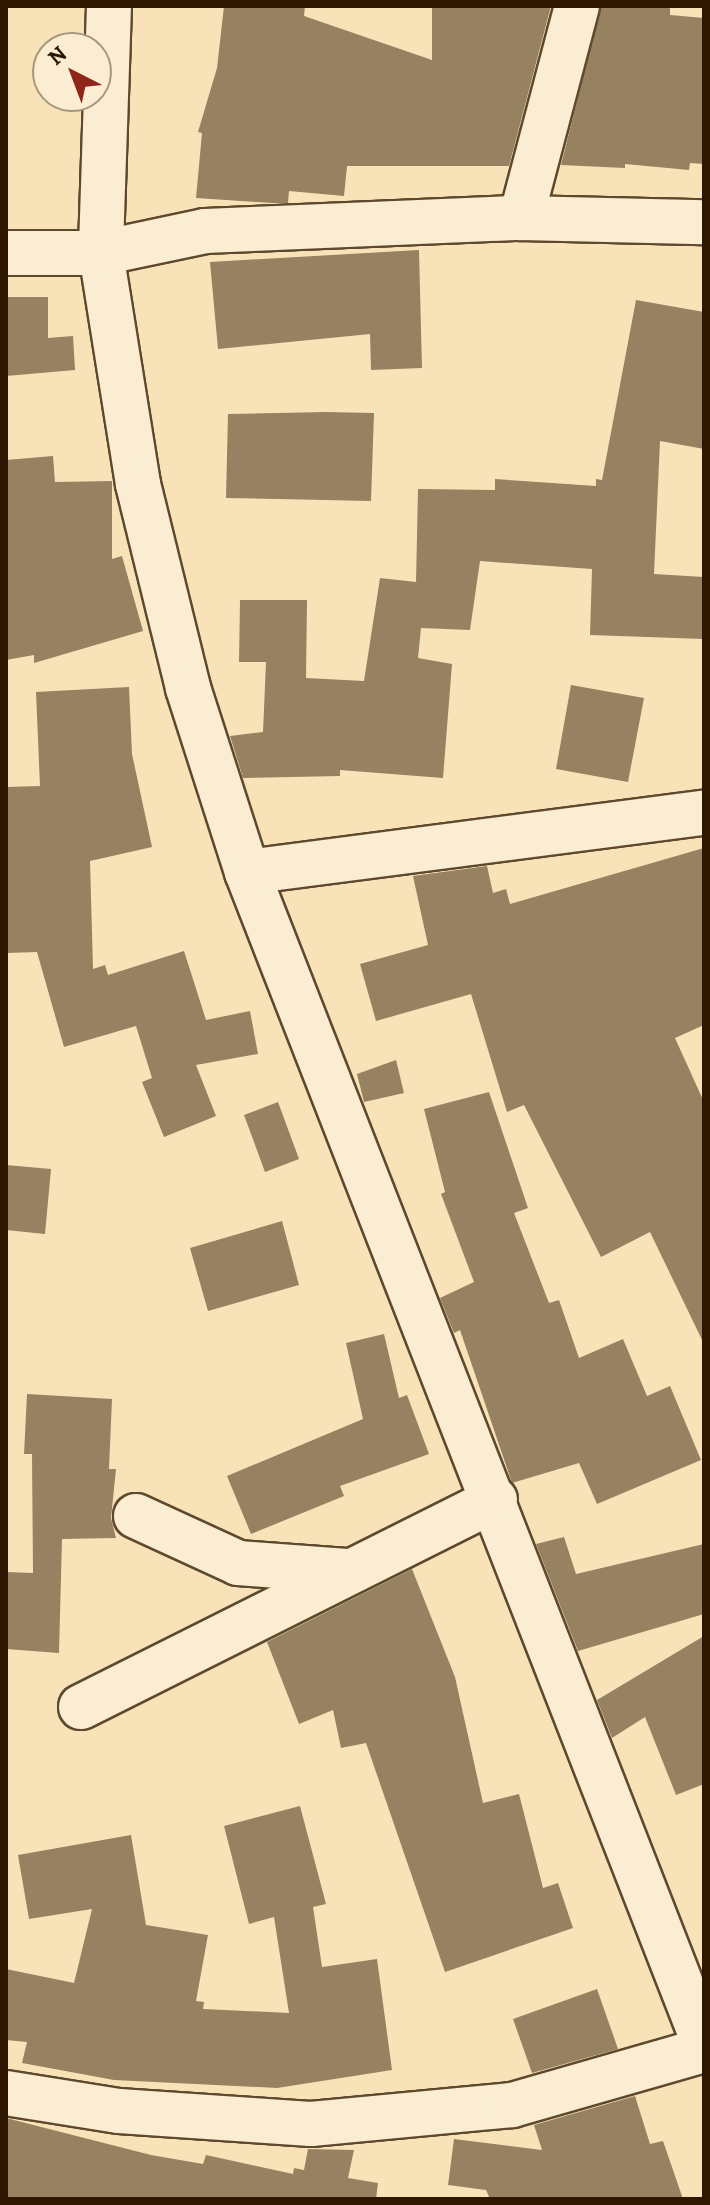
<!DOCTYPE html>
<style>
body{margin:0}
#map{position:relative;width:710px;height:2205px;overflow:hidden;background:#f8e3b8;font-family:Alegreya,serif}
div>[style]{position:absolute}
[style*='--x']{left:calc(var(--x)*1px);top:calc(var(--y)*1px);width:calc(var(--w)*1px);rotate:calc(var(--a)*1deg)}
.building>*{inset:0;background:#968160}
.roads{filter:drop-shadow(2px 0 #5f492e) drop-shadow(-2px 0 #5f492e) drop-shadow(0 2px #5f492e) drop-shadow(0 -2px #5f492e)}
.minor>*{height:44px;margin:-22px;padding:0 22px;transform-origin:22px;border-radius:22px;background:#faedd1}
span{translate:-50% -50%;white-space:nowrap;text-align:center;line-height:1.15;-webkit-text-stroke:6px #faedd1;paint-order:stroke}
.frame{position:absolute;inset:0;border:8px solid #2c1600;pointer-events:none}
.north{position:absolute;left:32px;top:32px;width:80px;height:80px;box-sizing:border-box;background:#faedd1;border:2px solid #a8977d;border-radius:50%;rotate:318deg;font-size:22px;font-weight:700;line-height:32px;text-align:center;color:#2c1600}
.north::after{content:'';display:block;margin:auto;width:28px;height:36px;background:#8f2418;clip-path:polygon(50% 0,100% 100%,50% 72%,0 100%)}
</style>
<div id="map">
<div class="building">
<div style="clip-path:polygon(224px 6px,305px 6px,304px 16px,432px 60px,432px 6px,551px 6px,509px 166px,347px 166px,344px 196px,289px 191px,288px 203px,272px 203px,196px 198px,202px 133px,198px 132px,217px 68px)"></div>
<div style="clip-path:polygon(601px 6px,670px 6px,670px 15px,704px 18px,704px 164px,690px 163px,689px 170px,625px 164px,625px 168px,561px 165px)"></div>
<div style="clip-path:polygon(419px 250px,422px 368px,371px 370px,370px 334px,218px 349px,210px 262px)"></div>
<div style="clip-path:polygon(6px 297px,48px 297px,48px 338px,73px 336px,75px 370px,6px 376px)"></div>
<div style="clip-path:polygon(636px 300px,704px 312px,704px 449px,660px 441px,654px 574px,704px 577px,704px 639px,590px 635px,592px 569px,480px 561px,470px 630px,421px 628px,418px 658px,452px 664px,443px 778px,340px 770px,340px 776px,243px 778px,230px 736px,263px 732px,266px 662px,239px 662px,240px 600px,307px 600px,306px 678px,364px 681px,380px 578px,416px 582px,418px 489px,495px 490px,495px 479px,596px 486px,596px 479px,602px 480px)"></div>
<div style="clip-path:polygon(326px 412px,374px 413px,371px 501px,226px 498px,228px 414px)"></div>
<div style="clip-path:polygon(53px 456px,55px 482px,112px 481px,112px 559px,122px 556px,143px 631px,34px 663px,34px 655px,6px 660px,6px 460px)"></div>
<div style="clip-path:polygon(571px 685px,644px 698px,628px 782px,556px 769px)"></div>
<div style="clip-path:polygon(129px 687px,132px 754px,152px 847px,90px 861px,93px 969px,105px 965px,108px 975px,184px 951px,206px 1020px,250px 1011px,258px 1054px,196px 1065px,216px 1116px,164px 1137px,142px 1082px,152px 1078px,136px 1026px,64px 1047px,37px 952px,6px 953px,6px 787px,40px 786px,36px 692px)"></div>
<div style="clip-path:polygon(704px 848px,704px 1025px,675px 1038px,704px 1102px,704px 1344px,650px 1232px,601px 1257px,524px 1105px,507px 1112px,471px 994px,376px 1021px,360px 964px,428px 945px,413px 876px,487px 866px,493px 893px,506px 889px,510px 904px)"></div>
<div style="clip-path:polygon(396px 1060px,404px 1093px,364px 1102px,357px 1074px)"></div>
<div style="clip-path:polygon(489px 1092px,528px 1208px,514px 1213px,549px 1303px,559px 1300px,579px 1358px,623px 1339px,647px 1396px,670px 1386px,701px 1460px,597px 1504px,579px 1463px,512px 1483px,460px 1330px,454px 1333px,440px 1298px,474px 1282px,441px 1194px,445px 1192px,424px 1109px)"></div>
<div style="clip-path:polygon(278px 1102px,299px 1159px,265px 1172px,244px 1115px)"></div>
<div style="clip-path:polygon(6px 1165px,51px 1169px,45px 1234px,6px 1230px)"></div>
<div style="clip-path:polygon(282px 1221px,299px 1285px,208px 1311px,190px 1248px)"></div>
<div style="clip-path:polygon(384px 1334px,399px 1398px,407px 1395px,429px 1454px,340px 1486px,344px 1496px,251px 1534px,227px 1476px,363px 1419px,346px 1343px)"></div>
<div style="clip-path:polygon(27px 1394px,112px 1399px,109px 1469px,116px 1469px,111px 1518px,116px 1538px,62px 1539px,59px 1653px,6px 1649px,6px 1572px,33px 1573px,32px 1454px,24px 1454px)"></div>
<div style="clip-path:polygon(564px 1537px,576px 1574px,704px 1544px,704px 1614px,578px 1651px,536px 1544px)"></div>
<div style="clip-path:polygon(412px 1569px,455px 1677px,483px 1803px,519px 1794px,543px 1888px,558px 1883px,573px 1928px,445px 1972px,366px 1743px,341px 1748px,333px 1710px,299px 1724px,267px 1642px)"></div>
<div style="clip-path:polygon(704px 1636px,704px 1784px,676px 1795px,645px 1717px,612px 1738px,597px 1700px)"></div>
<div style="clip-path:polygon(300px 1806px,326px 1904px,313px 1907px,322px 1967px,377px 1959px,392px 2070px,277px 2088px,114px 2080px,22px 2063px,27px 2042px,6px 2040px,6px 1969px,74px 1983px,92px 1909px,29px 1919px,18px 1855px,131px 1835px,146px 1925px,208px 1935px,196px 2001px,204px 2002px,203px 2009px,289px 2013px,274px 1917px,249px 1924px,224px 1826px)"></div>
<div style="clip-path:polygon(597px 1989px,618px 2049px,532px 2073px,513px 2019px)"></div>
<div style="clip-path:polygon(635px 2096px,650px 2144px,663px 2141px,683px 2199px,490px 2199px,486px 2190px,448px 2185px,454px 2139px,542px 2150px,534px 2125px)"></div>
<div style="clip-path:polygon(6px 2118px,151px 2155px,203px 2164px,206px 2155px,293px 2174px,294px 2168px,304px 2170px,308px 2149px,354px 2150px,348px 2178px,378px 2183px,376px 2199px,6px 2199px)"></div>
</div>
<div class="roads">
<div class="minor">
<div style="--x:109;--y:6;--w:247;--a:91.9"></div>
<div style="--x:101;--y:253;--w:234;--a:80.9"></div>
<div style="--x:138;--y:484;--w:210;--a:76.2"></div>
<div style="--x:188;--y:688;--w:193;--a:72.2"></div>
<div style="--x:247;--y:872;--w:1257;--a:68.68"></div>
<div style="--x:521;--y:218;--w:219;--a:-75.2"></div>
<div style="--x:6;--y:253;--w:95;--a:0"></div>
<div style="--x:101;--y:253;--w:106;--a:-11.9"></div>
<div style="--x:205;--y:231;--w:316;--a:-2.4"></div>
<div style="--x:521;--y:218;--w:183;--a:1.3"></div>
<div style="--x:247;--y:872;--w:461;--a:-7.4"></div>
<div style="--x:136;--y:1516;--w:112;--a:24.7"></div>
<div style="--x:238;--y:1563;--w:109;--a:4.2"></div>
<div style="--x:81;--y:1707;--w:463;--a:-26.6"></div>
<div style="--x:6;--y:2093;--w:114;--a:9.1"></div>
<div style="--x:119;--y:2111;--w:192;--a:3.9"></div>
<div style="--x:311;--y:2124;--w:202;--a:-5.4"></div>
<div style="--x:512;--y:2105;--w:200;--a:-16"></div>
</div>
</div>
<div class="frame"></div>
<div class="north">N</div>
</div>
